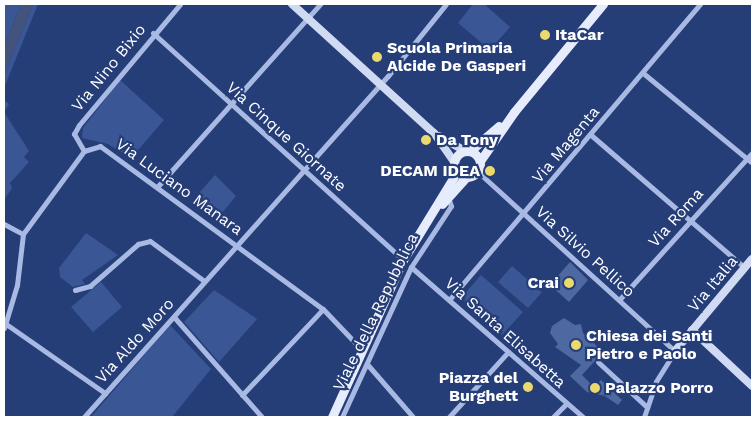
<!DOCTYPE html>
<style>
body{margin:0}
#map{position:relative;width:756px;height:421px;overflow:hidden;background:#263e78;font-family:"Work Sans",sans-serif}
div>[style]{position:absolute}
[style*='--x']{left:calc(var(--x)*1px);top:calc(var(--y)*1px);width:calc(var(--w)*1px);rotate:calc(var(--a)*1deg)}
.green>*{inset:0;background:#3a5695}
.water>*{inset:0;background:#42547e}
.building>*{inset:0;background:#4e68a1}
.street>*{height:5px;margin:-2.5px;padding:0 2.5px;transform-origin:2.5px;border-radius:2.5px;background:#a8bae3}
.secondary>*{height:8px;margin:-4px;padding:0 4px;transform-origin:4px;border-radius:4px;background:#d0daf3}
.primary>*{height:9px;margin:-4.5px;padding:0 4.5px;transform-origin:4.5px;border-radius:4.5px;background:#e7ecfc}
.primary>.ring{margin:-4.5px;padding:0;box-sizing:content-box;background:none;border:9px solid #e7ecfc;border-radius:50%}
.dots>*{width:14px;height:14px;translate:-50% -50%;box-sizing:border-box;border:2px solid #263e78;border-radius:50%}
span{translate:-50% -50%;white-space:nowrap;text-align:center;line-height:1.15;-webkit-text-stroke:4.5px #263e78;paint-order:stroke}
.poi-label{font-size:16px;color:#fff;font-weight:700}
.left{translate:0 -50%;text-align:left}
.right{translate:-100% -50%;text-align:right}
.street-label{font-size:16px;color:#fff}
.frame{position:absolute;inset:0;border:5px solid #fff;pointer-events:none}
</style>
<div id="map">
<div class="green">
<div style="clip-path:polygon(4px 4px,21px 4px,4px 46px)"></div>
<div style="clip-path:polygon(33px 4px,38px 4px,4px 88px,4px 75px)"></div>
<div style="clip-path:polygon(473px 4px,484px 4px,510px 27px,490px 50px,458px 23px)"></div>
<div style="clip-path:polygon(120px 80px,164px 120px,131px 158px,108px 144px,82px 138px,83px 128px)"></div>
<div style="clip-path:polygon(4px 100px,9px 104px,4px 112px,29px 151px,24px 157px,29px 162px,10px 183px,12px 188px,4px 200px)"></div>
<div style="clip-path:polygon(215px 175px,236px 196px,216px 220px,190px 203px)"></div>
<div style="clip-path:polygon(86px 233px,118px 255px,82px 280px,85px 284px,73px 287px,60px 277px,59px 268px)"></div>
<div style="clip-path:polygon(512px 266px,542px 292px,528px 308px,498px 282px)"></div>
<div style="clip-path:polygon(481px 275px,523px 312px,502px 335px,461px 298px)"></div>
<div style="clip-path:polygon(101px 282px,122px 307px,93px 332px,71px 307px)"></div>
<div style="clip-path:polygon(214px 290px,257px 319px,219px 362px,184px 322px)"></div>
<div style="clip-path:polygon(170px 325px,211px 369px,172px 417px,91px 417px)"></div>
</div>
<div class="water">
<div style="clip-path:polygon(21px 4px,33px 4px,4px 75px,4px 46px)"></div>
</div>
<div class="building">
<div style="clip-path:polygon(570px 262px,588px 280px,569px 302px,550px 285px)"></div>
<div style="clip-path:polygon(564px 318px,575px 325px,581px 324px,583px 333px,603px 352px,582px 375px,594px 387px,601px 380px,622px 400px,618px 405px,605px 396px,587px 392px,570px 376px,581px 365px,555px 347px,558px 344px,550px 333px,552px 326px)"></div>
</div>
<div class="street">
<div style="--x:153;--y:33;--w:338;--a:42.2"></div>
<div style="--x:643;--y:73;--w:141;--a:39.5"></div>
<div style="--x:591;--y:135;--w:203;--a:40.8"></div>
<div style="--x:84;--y:151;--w:20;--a:-120"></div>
<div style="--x:74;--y:134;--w:10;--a:-61"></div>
<div style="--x:79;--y:125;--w:158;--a:-50.1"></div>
<div style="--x:478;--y:172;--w:266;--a:42.3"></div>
<div style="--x:675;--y:351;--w:36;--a:122"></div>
<div style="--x:656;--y:382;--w:37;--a:109"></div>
<div style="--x:158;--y:186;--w:244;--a:-48.3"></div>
<div style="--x:4;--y:224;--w:21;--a:28"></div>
<div style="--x:411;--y:267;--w:228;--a:41.1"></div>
<div style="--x:75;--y:290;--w:16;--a:-15"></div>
<div style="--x:90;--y:286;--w:64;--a:-41.2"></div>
<div style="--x:138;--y:244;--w:12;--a:-14"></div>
<div style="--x:150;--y:241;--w:67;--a:36.5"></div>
<div style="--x:449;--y:300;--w:388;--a:-49.7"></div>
<div style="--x:619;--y:300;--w:198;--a:-47.9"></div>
<div style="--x:174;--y:317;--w:133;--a:48.7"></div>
<div style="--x:6;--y:324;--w:121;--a:34.9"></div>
<div style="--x:4;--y:328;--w:45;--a:-73.2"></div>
<div style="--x:17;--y:285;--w:51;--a:-83.3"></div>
<div style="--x:23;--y:234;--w:103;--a:-53.7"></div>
<div style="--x:84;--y:151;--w:17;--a:-17"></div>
<div style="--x:100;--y:146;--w:276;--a:36.2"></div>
<div style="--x:323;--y:309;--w:58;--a:46.4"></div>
<div style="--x:598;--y:362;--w:67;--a:42.6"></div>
<div style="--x:367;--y:364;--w:70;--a:49"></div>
<div style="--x:242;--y:395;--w:118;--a:-46.7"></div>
<div style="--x:84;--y:417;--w:457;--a:-48.3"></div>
<div style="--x:388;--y:76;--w:92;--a:-51.1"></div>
<div style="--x:342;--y:417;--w:165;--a:-65.3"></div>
<div style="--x:411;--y:267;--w:73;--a:-56.7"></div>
<div style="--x:451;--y:206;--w:9;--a:-108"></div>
<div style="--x:449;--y:417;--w:88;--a:-47.8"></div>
<div style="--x:553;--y:417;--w:18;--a:-45"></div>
</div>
<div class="secondary">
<div style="--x:292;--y:4;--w:192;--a:42.3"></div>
<div style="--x:434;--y:133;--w:35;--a:55"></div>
<div style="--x:439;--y:136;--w:30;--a:30"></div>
<div style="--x:692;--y:330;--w:82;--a:43"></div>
<div style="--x:675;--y:351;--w:120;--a:-50.1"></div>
</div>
<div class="primary">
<div class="ring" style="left:454px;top:151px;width:17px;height:17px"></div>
<div style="--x:470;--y:151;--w:38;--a:-41"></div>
<div style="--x:480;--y:161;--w:60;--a:-55.2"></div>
<div style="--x:514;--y:112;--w:140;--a:-50.5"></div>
<div style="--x:442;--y:204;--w:36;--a:-48"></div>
<div style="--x:332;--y:417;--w:172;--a:-65.7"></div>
<div style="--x:403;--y:260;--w:103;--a:-58.5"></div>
</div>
<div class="dots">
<div style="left:545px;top:35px;background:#ebd96d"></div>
<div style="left:377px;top:57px;background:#ebd96d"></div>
<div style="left:426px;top:140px;background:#ebd96d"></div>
<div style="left:490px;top:171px;background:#ebd96d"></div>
<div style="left:569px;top:283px;background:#ebd96d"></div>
<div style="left:576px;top:345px;background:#ebd96d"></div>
<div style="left:528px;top:387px;background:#ebd96d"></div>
<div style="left:595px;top:388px;background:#ebd96d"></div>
</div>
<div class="poi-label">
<span class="left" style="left:555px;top:35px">ItaCar</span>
<span class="left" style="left:387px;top:57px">Scuola Primaria<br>Alcide De Gasperi</span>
<span class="left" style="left:436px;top:140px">Da Tony</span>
<span class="right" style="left:480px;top:171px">DECAM IDEA</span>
<span class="right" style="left:559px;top:283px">Crai</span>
<span class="left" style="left:586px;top:345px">Chiesa dei Santi<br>Pietro e Paolo</span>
<span class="right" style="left:518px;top:387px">Piazza del<br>Burghett</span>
<span class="left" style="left:605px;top:388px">Palazzo Porro</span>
</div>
<div class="street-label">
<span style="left:109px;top:68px;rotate:-51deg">Via Nino Bixio</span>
<span style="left:286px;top:137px;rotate:42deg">Via Cinque Giornate</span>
<span style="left:566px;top:145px;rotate:-50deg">Via Magenta</span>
<span style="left:179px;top:187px;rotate:36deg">Via Luciano Manara</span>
<span style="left:676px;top:218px;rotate:-48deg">Via Roma</span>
<span style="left:585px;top:252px;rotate:42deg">Via Silvio Pellico</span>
<span style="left:713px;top:284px;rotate:-50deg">Via Italia</span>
<span style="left:376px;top:312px;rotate:-64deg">Viale della Repubblica</span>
<span style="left:505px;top:333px;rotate:42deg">Via Santa Elisabetta</span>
<span style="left:135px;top:341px;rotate:-48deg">Via Aldo Moro</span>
</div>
<div class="frame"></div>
</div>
